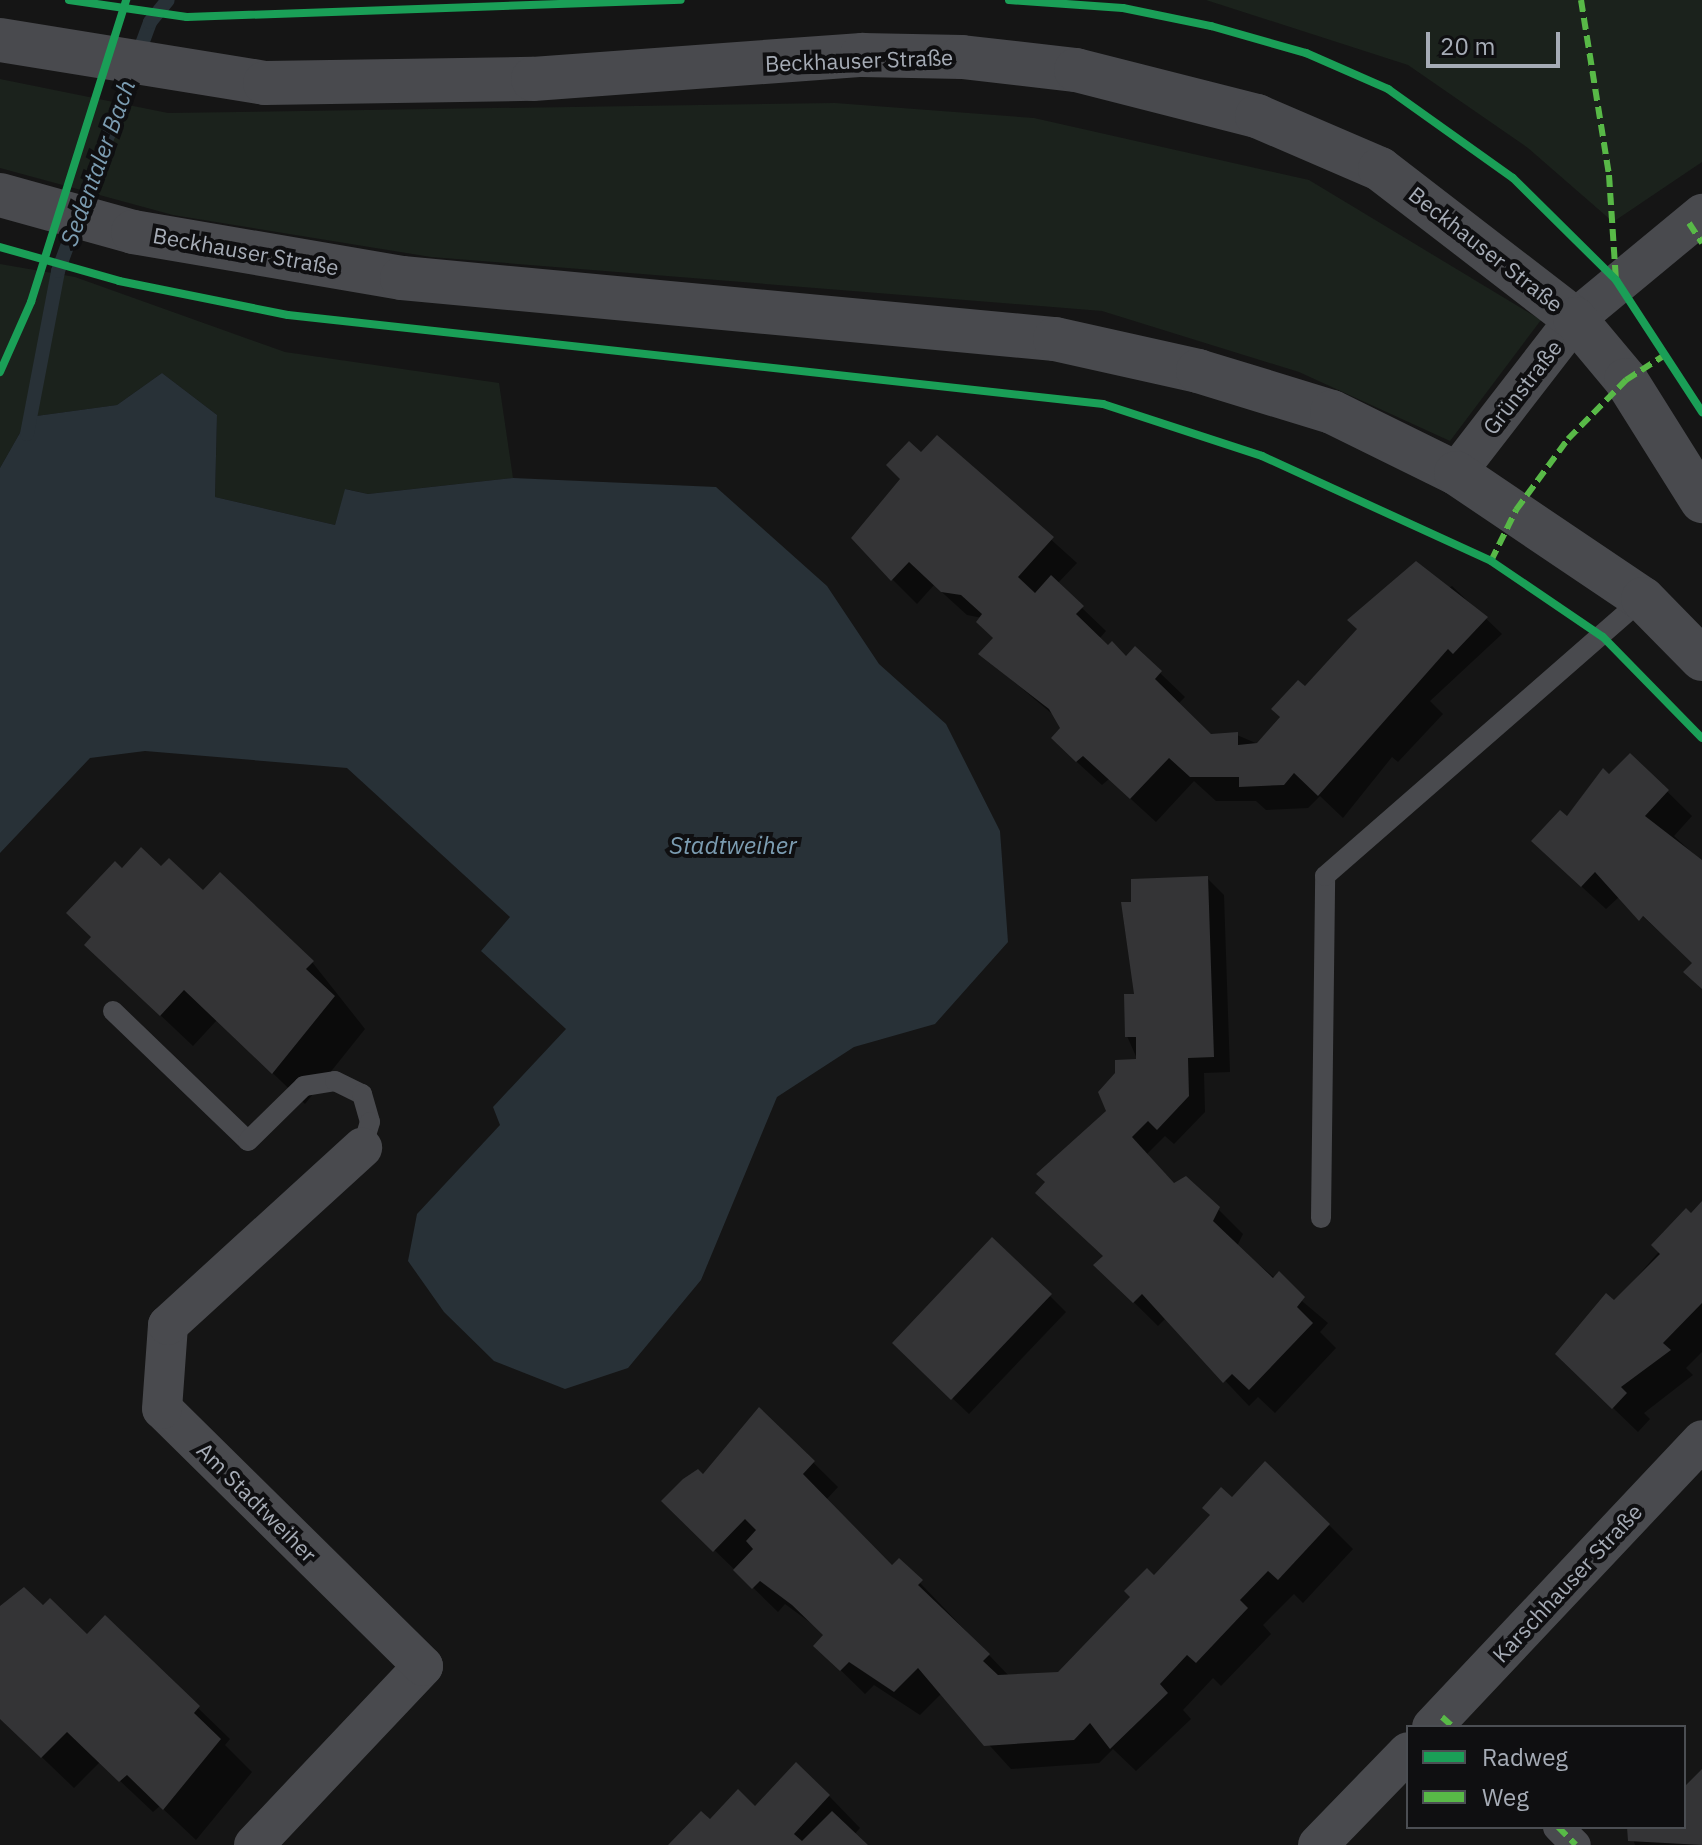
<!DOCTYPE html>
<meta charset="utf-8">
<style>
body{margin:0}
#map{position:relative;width:1702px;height:1845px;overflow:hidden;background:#151515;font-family:"IBM Plex Sans",sans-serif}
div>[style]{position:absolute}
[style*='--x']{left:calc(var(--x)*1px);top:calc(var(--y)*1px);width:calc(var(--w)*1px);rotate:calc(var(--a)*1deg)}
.green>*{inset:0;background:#1b221c}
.water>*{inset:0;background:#283137}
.shadow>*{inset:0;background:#0007}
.stream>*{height:14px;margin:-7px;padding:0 7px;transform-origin:7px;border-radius:7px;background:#283137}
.building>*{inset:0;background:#343436}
.service>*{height:20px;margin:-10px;padding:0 10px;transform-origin:10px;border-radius:10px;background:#494a4e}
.pedestrian>*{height:30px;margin:-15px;padding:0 15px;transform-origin:15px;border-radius:15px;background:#494a4e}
.minor>*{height:40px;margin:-20px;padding:0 20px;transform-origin:20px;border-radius:20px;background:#494a4e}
.tertiary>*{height:44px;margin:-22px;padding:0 22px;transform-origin:22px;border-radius:22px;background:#494a4e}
.quiet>*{height:6px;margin-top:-3px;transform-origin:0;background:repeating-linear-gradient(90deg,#58b947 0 12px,transparent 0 18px)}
.cycleway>*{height:8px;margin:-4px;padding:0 4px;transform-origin:4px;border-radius:4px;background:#1a9f57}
span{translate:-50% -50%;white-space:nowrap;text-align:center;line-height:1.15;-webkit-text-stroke:8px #0f0f11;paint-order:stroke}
.street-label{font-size:22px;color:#a6acb6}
.water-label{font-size:24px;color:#7c9db2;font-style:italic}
.legend{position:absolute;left:1406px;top:1725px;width:280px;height:104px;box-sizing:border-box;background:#0f0f11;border:2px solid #4b4e53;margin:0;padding:10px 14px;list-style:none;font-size:24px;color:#a6acb6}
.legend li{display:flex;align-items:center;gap:16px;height:40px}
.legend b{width:40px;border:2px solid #4b4e53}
.scale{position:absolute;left:1426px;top:32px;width:134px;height:36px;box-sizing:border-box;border:4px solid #a6acb6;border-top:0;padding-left:10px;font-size:24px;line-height:28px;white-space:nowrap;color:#a6acb6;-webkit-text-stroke:6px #0f0f11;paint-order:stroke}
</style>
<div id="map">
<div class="green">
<div style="clip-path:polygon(1206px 0,1702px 0,1702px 162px,1613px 222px,1528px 148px,1408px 65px)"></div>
<div style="clip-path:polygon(0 79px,168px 113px,835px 103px,1034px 118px,1309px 180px,1541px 320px,1450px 441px,1299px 372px,1102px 311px,431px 257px,173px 215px,0 168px)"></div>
<div style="clip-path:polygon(0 264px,75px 277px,285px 352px,499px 383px,513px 478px,368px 494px,346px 489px,335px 525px,215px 497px,217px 415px,162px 373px,117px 405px,29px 417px,0 468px)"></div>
</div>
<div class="water">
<div style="clip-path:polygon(162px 373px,217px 415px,215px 497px,335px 525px,345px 489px,368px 494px,513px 478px,716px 487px,827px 586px,879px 664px,946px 724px,1000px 831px,1008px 942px,935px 1024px,854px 1047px,777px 1097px,701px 1280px,628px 1368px,565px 1389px,494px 1361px,444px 1312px,408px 1261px,417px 1214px,500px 1125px,493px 1107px,566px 1029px,481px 951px,510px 917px,347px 768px,145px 751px,90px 758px,0 853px,0 468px,29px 417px,117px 405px)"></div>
</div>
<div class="shadow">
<div style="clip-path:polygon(937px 437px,1077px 563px,1057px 584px,1106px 631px,1099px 639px,1126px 659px,1135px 649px,1185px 697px,1178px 704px,1210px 736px,1237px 735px,1258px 744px,1305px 689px,1452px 586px,1502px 634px,1430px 701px,1443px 714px,1398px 762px,1392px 757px,1343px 818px,1320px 796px,1308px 808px,1266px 810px,1256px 801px,1216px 801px,1194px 781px,1156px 822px,1109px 779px,1102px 785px,1078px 763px,1054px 738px,1063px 728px,1057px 718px,981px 654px,995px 638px,982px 618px,967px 615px,934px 585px,917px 604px,892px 579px,921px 455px)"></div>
<div style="clip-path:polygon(1630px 755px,1692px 816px,1674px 836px,1702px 862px,1702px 988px,1694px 963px,1620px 896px,1606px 909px,1558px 865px,1568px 819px)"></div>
<div style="clip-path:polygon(161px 869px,312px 962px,365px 1029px,305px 1104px,217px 1020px,193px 1046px,119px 976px,93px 938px,122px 871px)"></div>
<div style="clip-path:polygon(1207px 878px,1224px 895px,1230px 1072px,1204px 1073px,1205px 1112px,1174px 1144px,1165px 1136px,1147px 1154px,1173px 1185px,1218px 1209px,1243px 1234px,1237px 1246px,1328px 1323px,1320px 1332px,1336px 1348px,1275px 1413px,1258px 1397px,1249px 1406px,1166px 1318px,1158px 1326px,1096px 1265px,1105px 1256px,1138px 1061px,1127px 1036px,1137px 995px)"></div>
<div style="clip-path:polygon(1702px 1203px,1702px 1352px,1686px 1368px,1693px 1375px,1644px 1413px,1650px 1419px,1638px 1432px,1582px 1378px,1614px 1303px)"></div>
<div style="clip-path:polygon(1050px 1296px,1066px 1312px,969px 1414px,911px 1359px)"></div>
<div style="clip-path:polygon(760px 1410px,838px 1487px,826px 1500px,892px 1567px,899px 1561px,1009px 1676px,1059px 1674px,1232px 1500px,1329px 1525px,1353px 1549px,1303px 1603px,1294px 1594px,1263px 1625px,1271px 1634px,1221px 1686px,1213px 1678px,1183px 1710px,1191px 1719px,1136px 1771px,1113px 1749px,1099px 1763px,1011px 1769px,942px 1693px,920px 1715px,874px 1685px,865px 1694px,816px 1646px,826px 1635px,819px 1629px,785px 1604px,778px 1612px,664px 1501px,703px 1477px)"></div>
<div style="clip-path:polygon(0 1608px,43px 1608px,88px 1637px,105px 1618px,230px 1739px,225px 1745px,252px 1772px,196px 1840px,160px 1806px,153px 1812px,100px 1762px,74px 1788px,0 1717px)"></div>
<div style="clip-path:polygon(1702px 1771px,1702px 1845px,1635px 1845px,1629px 1827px,1684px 1827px,1684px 1790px)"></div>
<div style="clip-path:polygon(829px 1796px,860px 1828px,854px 1835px,865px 1845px,671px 1845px,710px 1822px)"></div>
</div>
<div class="stream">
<div style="--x:27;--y:434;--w:166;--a:-79.2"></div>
<div style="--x:58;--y:271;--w:265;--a:-69.7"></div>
<div style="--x:150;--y:22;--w:28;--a:-51"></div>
</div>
<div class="building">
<div style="clip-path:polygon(937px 435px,1054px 537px,1018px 577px,1035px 593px,1051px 575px,1084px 606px,1076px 614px,1108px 645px,1112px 641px,1126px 656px,1135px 646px,1162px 671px,1155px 679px,1211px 734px,1238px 732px,1238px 745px,1257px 743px,1280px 717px,1271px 709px,1298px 680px,1305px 686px,1357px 629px,1347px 620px,1416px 561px,1488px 617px,1453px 654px,1448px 649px,1318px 796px,1294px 773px,1284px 785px,1239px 787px,1239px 777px,1190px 777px,1169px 758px,1130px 799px,1083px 756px,1076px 762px,1051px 738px,1060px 728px,1049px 709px,978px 654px,993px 638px,976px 622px,982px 614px,961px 595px,941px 592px,909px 562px,891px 581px,851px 538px,900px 479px,886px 465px,909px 441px,921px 452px)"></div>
<div style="clip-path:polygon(1630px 753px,1669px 790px,1645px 816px,1702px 860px,1702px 989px,1683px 972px,1692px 963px,1643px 916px,1639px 921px,1595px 872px,1581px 887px,1531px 841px,1560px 810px,1567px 816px,1603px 768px,1609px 774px)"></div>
<div style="clip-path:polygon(141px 847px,161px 866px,169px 858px,203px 890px,220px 872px,314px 961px,306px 969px,335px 996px,272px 1074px,184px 990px,160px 1016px,84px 945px,91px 937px,66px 913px,115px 861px,122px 868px)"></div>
<div style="clip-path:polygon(1208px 876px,1214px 1057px,1188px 1058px,1189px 1096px,1157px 1130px,1148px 1121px,1132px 1137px,1174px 1183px,1186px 1176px,1220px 1207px,1213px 1221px,1273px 1278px,1279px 1271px,1305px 1297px,1297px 1307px,1313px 1323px,1249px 1390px,1232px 1374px,1223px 1383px,1142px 1294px,1133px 1303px,1093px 1265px,1103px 1256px,1035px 1193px,1045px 1182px,1036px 1174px,1106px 1111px,1098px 1092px,1115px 1073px,1115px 1060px,1136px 1059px,1136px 1037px,1125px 1037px,1124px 994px,1134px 994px,1121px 902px,1131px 902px,1131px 879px)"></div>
<div style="clip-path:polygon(1702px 1201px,1702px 1303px,1663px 1343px,1671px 1350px,1621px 1387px,1627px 1393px,1612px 1409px,1555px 1354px,1606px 1293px,1614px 1300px,1660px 1254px,1651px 1245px,1686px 1208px,1691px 1213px)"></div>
<div style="clip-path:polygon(992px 1237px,1052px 1294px,951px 1400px,892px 1343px)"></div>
<div style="clip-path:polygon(759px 1407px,815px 1461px,803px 1474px,892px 1565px,899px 1558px,923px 1580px,918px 1585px,990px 1654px,983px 1661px,998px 1675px,1058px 1672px,1130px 1597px,1124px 1591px,1147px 1568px,1154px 1575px,1210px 1515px,1202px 1508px,1221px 1487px,1232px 1497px,1265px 1461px,1330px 1524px,1278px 1580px,1268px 1571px,1240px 1600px,1248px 1608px,1196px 1663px,1187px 1655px,1160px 1684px,1168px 1693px,1110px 1749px,1090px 1723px,1074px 1740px,984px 1746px,918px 1668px,894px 1692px,849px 1662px,840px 1671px,813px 1646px,823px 1635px,792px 1605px,760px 1581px,752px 1589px,733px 1570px,753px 1549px,746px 1541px,756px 1530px,745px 1519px,713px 1552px,661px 1501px,683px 1479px,698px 1469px,703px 1474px)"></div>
<div style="clip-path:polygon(24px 1587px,43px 1605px,50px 1598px,87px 1634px,105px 1615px,200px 1706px,194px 1713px,221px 1739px,163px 1810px,127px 1775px,119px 1782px,67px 1732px,41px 1758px,0 1719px,0 1606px)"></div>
<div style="clip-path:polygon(796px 1762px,830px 1795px,794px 1834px,802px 1841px,832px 1811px,868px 1845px,668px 1845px,701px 1811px,710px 1819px,738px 1789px,755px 1806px)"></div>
<div style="clip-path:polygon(1702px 1769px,1702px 1845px,1628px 1841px,1627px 1827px,1684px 1827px,1684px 1787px)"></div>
</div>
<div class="service">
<div style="--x:113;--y:1011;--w:187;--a:43.9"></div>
<div style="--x:248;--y:1141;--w:78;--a:-44.5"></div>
<div style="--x:304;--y:1086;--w:31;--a:-9"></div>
<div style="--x:335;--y:1081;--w:30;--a:26"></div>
<div style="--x:362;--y:1094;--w:29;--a:74"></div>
<div style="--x:370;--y:1122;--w:27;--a:107"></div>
<div style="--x:1321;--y:1218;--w:342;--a:-89.3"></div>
<div style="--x:1325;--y:876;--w:422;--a:-41.1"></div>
</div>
<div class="pedestrian">
<div style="--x:1558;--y:1827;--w:25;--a:45"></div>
</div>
<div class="minor">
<div style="--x:1456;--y:473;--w:195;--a:-52.3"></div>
<div style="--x:1575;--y:319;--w:165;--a:-39.6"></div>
<div style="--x:1432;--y:1727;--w:394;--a:-46.7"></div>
<div style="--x:254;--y:1845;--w:246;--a:-46.6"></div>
<div style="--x:423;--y:1666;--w:366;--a:-135.4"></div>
<div style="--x:162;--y:1409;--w:84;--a:-85.9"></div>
<div style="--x:168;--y:1325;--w:263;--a:-42.4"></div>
<div style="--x:1318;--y:1845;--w:129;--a:-45.9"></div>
</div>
<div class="tertiary">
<div style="--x:0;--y:40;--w:268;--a:9.2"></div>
<div style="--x:265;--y:83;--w:268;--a:-0.9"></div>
<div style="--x:533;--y:79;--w:330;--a:-4.2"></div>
<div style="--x:862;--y:55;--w:100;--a:1.1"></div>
<div style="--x:962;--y:57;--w:115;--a:6.5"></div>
<div style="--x:1076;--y:70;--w:187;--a:14.3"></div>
<div style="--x:1257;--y:116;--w:134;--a:23.3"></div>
<div style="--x:1380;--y:169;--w:246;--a:37.6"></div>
<div style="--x:1575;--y:319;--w:80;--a:50.1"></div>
<div style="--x:1626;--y:380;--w:143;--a:57.9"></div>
<div style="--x:0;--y:195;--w:138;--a:15.5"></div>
<div style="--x:133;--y:232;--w:273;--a:9.7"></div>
<div style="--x:402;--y:278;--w:656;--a:5.34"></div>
<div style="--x:1055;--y:339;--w:147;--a:12.6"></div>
<div style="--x:1198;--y:371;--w:140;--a:17"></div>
<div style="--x:1332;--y:412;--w:138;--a:26.2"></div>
<div style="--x:1456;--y:473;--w:225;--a:34"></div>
<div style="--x:1643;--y:599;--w:84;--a:45.5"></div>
</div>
<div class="quiet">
<div style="--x:1581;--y:0;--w:177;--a:80.9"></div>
<div style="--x:1609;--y:175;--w:105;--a:86.2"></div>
<div style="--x:1689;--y:223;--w:24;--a:57"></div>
<div style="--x:1491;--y:561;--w:57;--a:-63.9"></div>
<div style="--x:1516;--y:510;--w:88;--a:-53.8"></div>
<div style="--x:1568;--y:439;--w:83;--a:-45.5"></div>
<div style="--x:1626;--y:380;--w:46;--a:-32.7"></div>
<div style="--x:1442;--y:1717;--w:15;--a:42"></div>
<div style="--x:1558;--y:1827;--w:25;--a:45"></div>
</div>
<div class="cycleway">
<div style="--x:69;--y:0;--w:119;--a:8.2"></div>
<div style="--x:187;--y:17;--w:494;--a:-2"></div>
<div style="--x:1009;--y:0;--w:114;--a:4"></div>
<div style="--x:1123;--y:8;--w:90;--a:11.6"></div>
<div style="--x:1211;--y:26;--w:99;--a:15.9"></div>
<div style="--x:1306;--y:53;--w:90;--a:23.7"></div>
<div style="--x:1388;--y:89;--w:153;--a:35.5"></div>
<div style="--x:1513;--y:178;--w:145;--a:44.7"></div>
<div style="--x:1616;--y:280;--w:158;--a:56.9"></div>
<div style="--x:0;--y:247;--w:124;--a:15.9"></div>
<div style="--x:119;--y:281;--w:172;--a:11.4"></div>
<div style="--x:288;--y:315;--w:820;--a:6.23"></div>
<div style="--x:1103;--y:404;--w:167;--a:18.1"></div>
<div style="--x:1262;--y:456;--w:252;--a:24.6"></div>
<div style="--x:1491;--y:561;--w:135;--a:34.2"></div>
<div style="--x:1603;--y:637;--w:141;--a:45.6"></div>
<div style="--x:0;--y:372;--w:77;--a:-66.1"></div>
<div style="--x:31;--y:302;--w:317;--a:-72.5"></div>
</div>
<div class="street-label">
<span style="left:859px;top:60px;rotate:-2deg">Beckhauser Straße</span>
<span style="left:1486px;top:249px;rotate:38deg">Beckhauser Straße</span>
<span style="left:246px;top:251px;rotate:10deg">Beckhauser Straße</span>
<span style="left:1522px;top:387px;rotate:-52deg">Grünstraße</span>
<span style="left:257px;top:1502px;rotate:45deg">Am Stadtweiher</span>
<span style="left:1567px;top:1583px;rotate:-47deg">Karschhauser Straße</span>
</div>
<div class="water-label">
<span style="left:98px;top:163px;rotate:-70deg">Sedentaler Bach</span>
<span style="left:733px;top:846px">Stadtweiher</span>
</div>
<ul class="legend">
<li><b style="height:10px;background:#1a9f57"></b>Radweg</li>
<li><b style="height:10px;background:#58b947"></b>Weg</li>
</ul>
<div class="scale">20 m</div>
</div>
